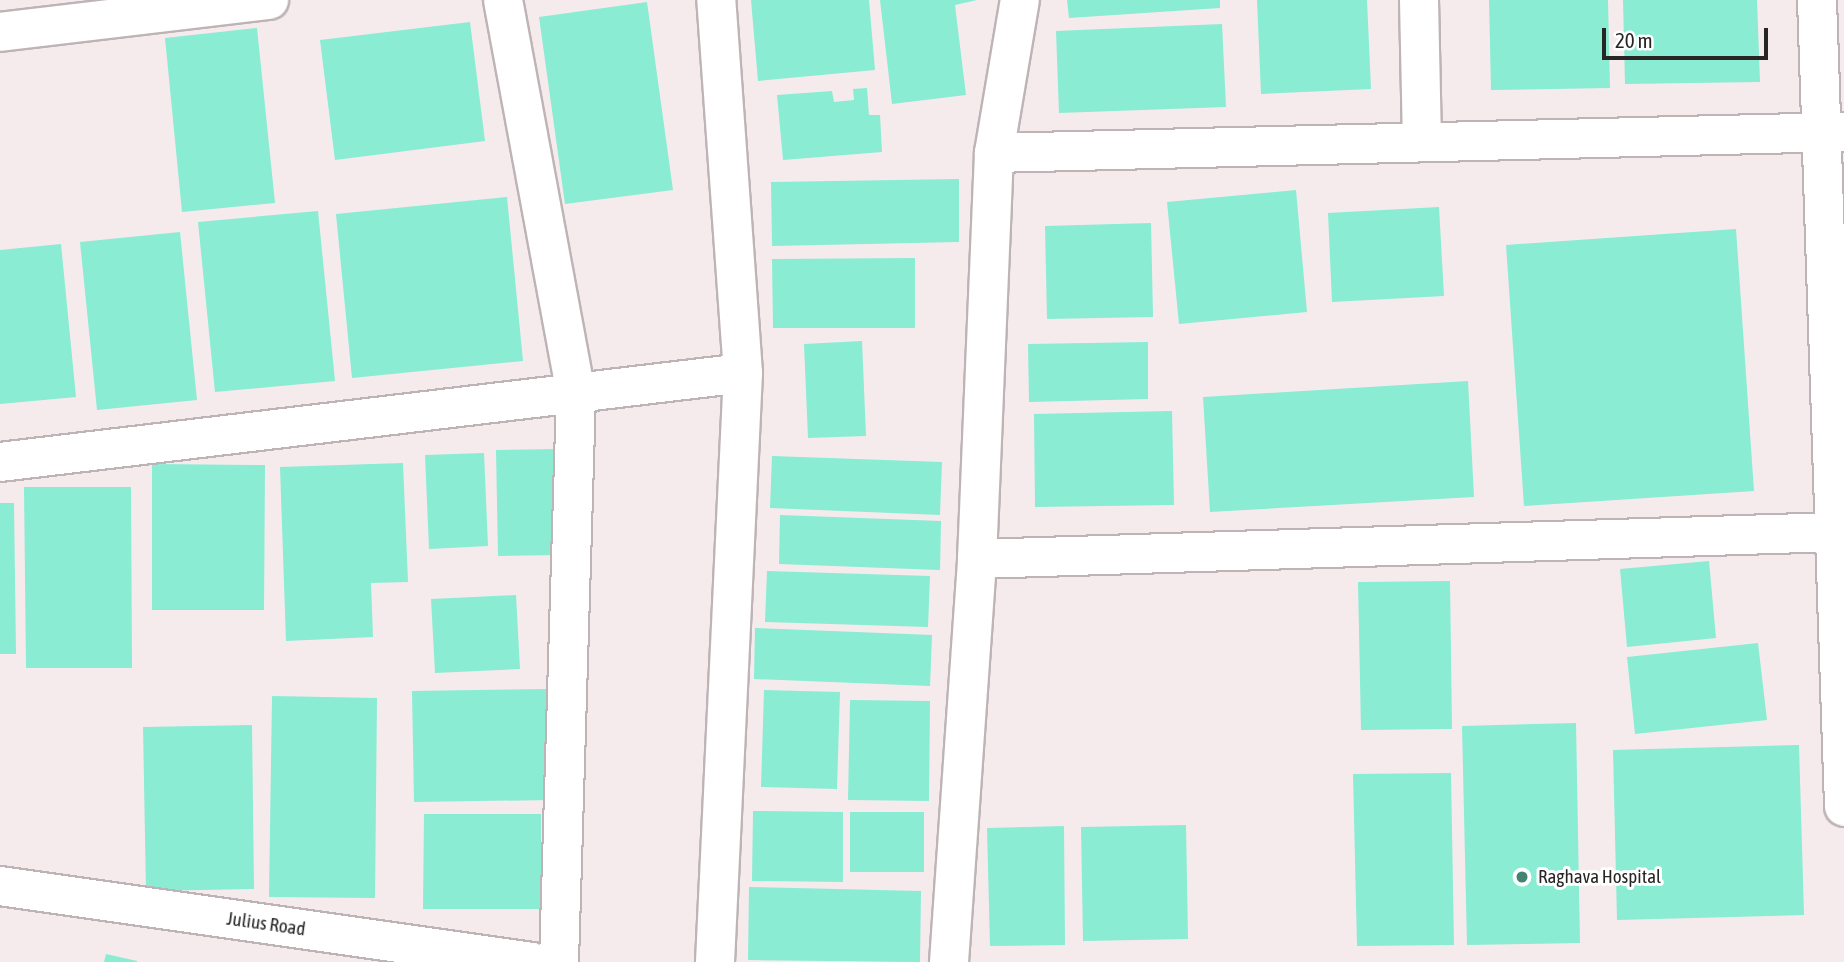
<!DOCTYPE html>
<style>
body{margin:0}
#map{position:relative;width:1844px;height:962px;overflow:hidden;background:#f5ebed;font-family:"Asap Condensed",sans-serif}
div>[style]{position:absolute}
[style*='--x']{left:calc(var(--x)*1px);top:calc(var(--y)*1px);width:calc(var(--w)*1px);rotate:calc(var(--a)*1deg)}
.building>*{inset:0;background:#89ecd3}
.roads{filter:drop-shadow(2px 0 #beb4b6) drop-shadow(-2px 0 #beb4b6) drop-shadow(0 2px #beb4b6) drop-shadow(0 -2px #beb4b6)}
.minor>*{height:38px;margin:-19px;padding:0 19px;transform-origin:19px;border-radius:19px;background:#fff}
.dots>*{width:19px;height:19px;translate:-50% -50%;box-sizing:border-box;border:4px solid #fff;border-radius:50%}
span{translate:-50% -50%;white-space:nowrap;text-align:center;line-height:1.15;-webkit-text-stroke:6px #fff;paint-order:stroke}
.poi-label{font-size:19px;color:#282525}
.left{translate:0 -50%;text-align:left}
.street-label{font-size:19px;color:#282525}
.scale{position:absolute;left:1602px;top:28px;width:166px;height:32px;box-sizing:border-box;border:4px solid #282525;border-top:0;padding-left:9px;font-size:21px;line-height:24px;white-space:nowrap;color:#282525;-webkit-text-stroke:5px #fff;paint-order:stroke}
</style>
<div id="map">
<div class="building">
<div style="clip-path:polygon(751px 0,869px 0,875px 70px,758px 81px)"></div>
<div style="clip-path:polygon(880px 0,977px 0,955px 5px,966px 95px,892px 104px)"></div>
<div style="clip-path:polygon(1067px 0,1220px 0,1220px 8px,1069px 18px)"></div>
<div style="clip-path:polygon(1257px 0,1367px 0,1371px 89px,1261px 94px)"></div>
<div style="clip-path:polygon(1489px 0,1608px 0,1610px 88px,1491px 90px)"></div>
<div style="clip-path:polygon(1623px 0,1757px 0,1760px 82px,1625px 84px)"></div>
<div style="clip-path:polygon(647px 2px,673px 190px,565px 204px,539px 17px)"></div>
<div style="clip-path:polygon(470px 22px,485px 141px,335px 160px,320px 40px)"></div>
<div style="clip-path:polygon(1222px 24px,1226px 107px,1059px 113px,1056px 31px)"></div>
<div style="clip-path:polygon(257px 28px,275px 203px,182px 212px,165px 38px)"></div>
<div style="clip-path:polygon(867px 88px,869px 115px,880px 115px,882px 152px,783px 160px,777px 95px,832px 91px,834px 102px,854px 100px,853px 89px)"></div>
<div style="clip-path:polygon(959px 179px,959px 242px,772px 246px,771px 182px)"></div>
<div style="clip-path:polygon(1296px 190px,1307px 312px,1179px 324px,1167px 202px)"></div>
<div style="clip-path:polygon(507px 197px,523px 361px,352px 378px,336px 214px)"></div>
<div style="clip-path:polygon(1439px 207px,1444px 296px,1332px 302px,1328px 213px)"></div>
<div style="clip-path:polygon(318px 211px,335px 381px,215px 392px,198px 222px)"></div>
<div style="clip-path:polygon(1151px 223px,1153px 317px,1047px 319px,1045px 226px)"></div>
<div style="clip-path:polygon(1736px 229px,1754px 491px,1524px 506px,1506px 245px)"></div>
<div style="clip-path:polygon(180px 232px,197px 400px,97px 410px,80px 242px)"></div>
<div style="clip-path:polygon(61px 244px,76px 397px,0 404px,0 250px)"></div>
<div style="clip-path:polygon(915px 258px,915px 328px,773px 328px,772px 259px)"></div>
<div style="clip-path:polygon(862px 341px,866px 436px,808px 438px,804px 344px)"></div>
<div style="clip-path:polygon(1148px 342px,1148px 399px,1029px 402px,1028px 344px)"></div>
<div style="clip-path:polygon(1468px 381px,1474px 497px,1210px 512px,1203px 397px)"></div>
<div style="clip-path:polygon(1172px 411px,1174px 505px,1035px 507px,1034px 414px)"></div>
<div style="clip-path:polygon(560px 449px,562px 555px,498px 556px,496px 450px)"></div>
<div style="clip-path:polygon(484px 453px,488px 546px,429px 549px,425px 455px)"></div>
<div style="clip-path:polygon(772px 456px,942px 462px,940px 515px,770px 508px)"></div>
<div style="clip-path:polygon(403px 463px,408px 582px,371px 583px,373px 637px,286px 641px,280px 467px)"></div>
<div style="clip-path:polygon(152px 464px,265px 465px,264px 610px,152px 610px)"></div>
<div style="clip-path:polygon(24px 487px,131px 487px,132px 668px,26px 668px)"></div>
<div style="clip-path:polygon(0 503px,14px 503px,16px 654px,0 654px)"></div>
<div style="clip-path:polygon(780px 515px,941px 521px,940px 570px,779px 564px)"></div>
<div style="clip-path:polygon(1709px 561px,1716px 638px,1627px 647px,1620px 569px)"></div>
<div style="clip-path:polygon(767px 571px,930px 576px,928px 627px,765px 622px)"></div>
<div style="clip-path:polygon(1450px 581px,1452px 729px,1361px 730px,1358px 582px)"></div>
<div style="clip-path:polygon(516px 595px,520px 669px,435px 673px,431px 599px)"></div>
<div style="clip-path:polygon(755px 628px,932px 635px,930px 686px,754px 679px)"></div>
<div style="clip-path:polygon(1758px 643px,1767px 720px,1635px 734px,1627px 657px)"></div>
<div style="clip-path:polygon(550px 689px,552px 800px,414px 802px,412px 691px)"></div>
<div style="clip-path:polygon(764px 690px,840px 692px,837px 789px,761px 787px)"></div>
<div style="clip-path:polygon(272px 696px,377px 698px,375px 898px,269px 897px)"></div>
<div style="clip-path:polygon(850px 700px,930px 701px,929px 801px,848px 800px)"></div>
<div style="clip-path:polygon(1576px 723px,1580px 943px,1467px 945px,1462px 726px)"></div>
<div style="clip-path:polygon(252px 725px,254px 889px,146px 891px,143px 727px)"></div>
<div style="clip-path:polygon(1799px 745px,1804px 915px,1617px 920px,1613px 750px)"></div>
<div style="clip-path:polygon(1451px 773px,1454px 945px,1357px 946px,1353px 774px)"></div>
<div style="clip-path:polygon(753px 811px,843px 812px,843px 882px,752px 881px)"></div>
<div style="clip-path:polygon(850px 812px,924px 812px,924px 872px,850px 872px)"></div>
<div style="clip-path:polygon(424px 814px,541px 814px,541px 909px,423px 909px)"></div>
<div style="clip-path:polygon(1186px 825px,1188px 939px,1083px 941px,1081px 827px)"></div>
<div style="clip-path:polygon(1064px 826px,1065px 945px,990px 946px,987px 828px)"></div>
<div style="clip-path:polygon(749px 887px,921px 891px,920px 962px,748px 960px)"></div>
<div style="clip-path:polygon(106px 954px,137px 961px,137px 962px,104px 962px)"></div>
</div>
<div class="roads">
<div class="minor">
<div style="--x:503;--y:0;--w:402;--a:79.5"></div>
<div style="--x:576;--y:395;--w:567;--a:91.72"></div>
<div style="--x:1419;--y:0;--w:142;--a:88.8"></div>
<div style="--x:1817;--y:0;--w:807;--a:88.08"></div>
<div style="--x:0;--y:32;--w:271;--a:-6.8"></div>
<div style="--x:994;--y:153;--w:850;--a:-1.42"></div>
<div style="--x:0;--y:462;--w:748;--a:-6.83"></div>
<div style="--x:977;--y:559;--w:858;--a:-1.8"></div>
<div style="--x:0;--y:886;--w:537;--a:8.13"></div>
<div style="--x:715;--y:962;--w:590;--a:-87.28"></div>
<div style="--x:743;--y:373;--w:374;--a:-94.1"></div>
<div style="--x:949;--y:962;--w:404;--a:-86"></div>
<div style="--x:977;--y:559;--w:406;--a:-87.6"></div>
<div style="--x:994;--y:153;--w:155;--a:-80.4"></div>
</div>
</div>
<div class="dots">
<div style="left:1522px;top:877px;background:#428374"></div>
</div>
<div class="poi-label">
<span class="left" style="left:1538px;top:877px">Raghava Hospital</span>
</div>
<div class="street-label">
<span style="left:266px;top:924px;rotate:8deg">Julius Road</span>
</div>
<div class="scale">20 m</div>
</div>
